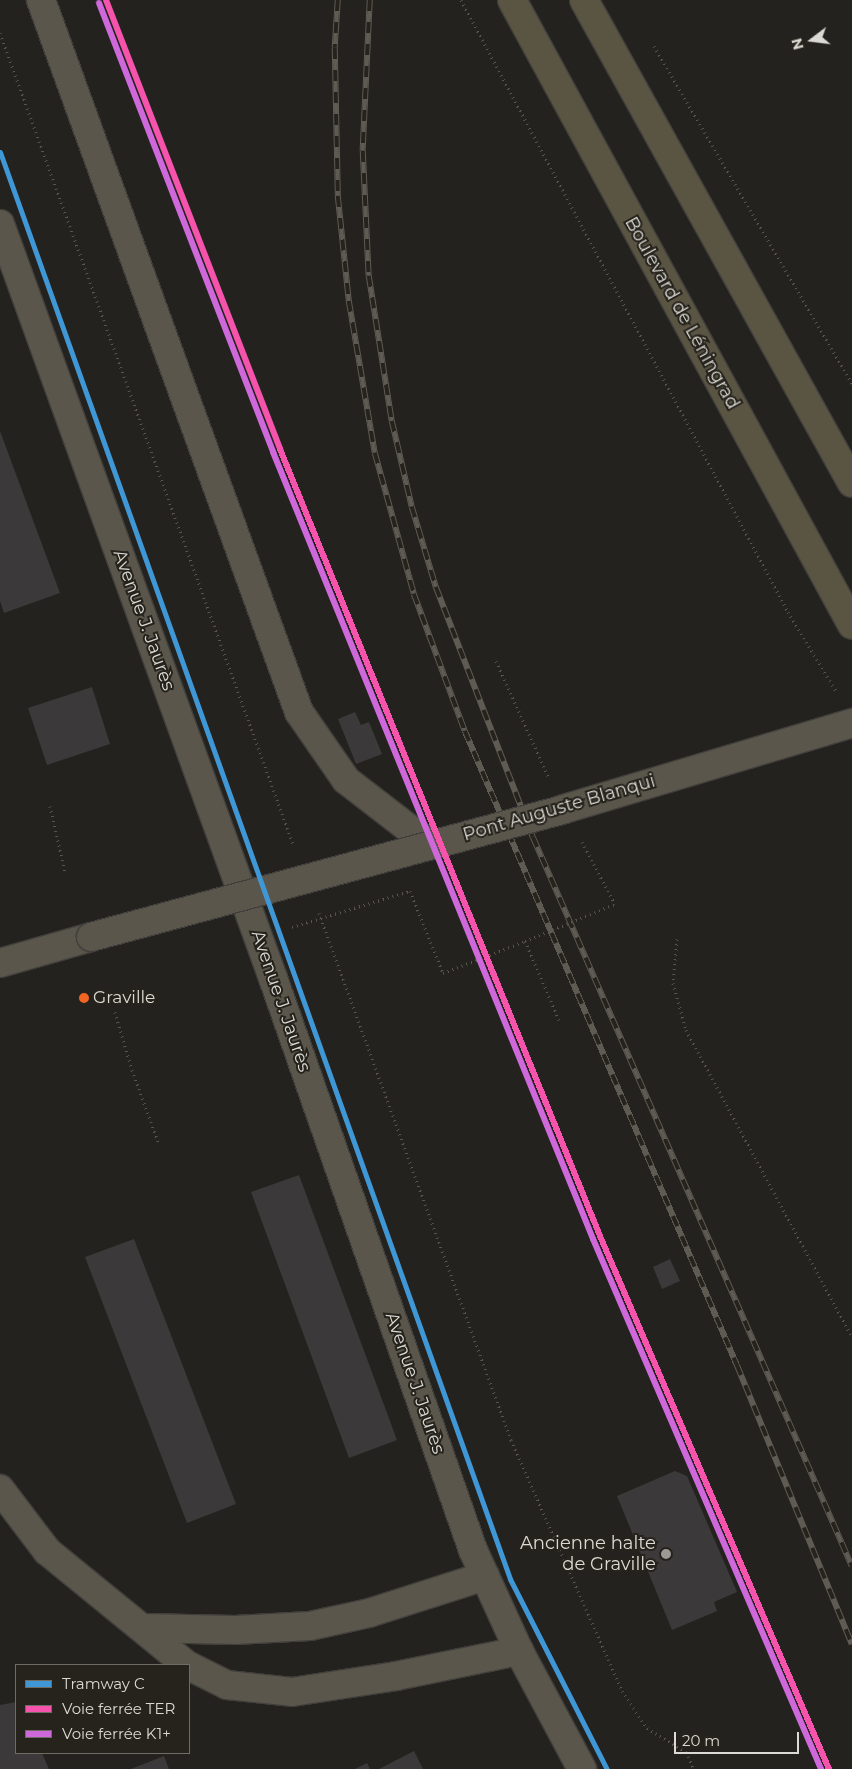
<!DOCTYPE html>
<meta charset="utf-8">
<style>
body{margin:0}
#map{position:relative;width:852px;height:1769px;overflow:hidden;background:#24221e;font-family:Montserrat,sans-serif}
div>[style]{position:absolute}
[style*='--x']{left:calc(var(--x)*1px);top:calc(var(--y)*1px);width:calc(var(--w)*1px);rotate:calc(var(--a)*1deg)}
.building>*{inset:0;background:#3b3939}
.path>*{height:3px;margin-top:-1.5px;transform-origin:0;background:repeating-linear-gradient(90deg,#59554d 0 1px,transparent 0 5px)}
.roads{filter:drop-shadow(1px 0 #413f3c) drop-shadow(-1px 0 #413f3c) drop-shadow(0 1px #413f3c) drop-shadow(0 -1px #413f3c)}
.minor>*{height:28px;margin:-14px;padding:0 14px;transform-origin:14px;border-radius:14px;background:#5a564b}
.major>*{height:28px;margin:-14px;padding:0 14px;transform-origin:14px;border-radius:14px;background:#5a5443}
.rail>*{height:5.5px;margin-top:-2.75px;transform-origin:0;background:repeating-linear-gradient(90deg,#26231c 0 11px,#5e5b53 0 22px);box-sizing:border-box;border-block:1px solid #5e5b53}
.path-bridge>*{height:3px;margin-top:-1.5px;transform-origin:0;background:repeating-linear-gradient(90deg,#59554d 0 1px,transparent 0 5px)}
.bridges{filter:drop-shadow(1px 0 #413f3c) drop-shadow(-1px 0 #413f3c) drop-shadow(0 1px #413f3c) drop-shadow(0 -1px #413f3c)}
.minor-bridge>*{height:28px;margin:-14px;padding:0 14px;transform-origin:14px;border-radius:14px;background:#5a564b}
.rail-1>*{height:6px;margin:-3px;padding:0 3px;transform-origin:3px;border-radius:3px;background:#f653ac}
.rail-2>*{height:6px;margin:-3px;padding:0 3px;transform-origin:3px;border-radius:3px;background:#cf69db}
.tram-1>*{height:5px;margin:-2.5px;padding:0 2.5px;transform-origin:2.5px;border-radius:2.5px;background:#4097d6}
.dots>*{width:14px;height:14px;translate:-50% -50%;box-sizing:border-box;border:2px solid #26231c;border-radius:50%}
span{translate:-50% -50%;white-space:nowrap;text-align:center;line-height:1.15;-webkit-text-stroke:4px #26231c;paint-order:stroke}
.bus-label{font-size:17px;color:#dcdad5}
.left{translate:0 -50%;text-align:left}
.street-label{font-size:18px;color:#dcdad5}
.poi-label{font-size:18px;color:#dcdad5}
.right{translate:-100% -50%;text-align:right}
.legend{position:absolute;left:15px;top:1664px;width:175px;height:90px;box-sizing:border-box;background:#26231c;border:1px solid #6f6c66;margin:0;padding:6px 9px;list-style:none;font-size:15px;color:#dcdad5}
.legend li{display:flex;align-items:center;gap:10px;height:25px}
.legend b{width:25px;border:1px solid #6f6c66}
.north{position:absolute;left:787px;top:15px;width:50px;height:50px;-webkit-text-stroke:4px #26231c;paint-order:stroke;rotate:255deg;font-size:14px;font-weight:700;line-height:20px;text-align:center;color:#dcdad5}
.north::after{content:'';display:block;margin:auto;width:18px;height:22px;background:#dcdad5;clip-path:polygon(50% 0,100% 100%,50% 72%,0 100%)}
.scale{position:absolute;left:674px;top:1732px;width:125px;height:22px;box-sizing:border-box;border:2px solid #dcdad5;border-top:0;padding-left:6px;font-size:15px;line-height:18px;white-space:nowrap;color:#dcdad5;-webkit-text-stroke:4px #26231c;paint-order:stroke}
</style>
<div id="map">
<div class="building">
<div style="clip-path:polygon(0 431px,60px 593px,4px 613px,0 601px)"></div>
<div style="clip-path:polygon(92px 687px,110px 744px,47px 765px,28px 708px)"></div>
<div style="clip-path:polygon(355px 712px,361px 725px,369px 722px,382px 754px,356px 764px,338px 719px)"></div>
<div style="clip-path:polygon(299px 1175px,397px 1440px,349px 1458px,251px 1192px)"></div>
<div style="clip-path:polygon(134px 1239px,236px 1504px,187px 1523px,85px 1257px)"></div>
<div style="clip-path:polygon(670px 1259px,680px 1281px,662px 1289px,653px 1267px)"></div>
<div style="clip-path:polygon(675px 1471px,687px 1476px,737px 1592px,714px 1602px,717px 1611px,672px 1630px,617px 1496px)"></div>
<div style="clip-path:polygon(16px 1702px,16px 1753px,42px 1753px,49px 1769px,0 1769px,0 1705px)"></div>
<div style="clip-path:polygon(414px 1751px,423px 1769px,379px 1769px)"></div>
<div style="clip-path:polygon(164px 1756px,169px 1769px,131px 1769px)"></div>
<div style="clip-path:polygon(367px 1763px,370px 1769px,355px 1769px)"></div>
</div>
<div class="path">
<div style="--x:461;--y:0;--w:694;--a:61.88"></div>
<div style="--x:788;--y:612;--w:92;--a:58.7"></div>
<div style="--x:0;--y:33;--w:862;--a:70.14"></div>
<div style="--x:654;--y:46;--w:392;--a:59.6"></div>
<div style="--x:496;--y:661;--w:126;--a:65.7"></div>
<div style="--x:50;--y:806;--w:68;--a:77.2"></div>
<div style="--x:582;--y:842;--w:70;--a:62"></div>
<div style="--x:319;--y:913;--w:561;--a:69.98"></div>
<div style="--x:511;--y:1440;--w:274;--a:66.1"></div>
<div style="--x:622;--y:1691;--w:45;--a:56"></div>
<div style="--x:647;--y:1728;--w:46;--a:31.6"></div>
<div style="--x:686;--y:1752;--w:19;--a:65"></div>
<div style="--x:292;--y:927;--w:123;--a:-17"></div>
<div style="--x:410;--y:891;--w:88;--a:68.1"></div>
<div style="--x:443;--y:973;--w:88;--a:-21.3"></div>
<div style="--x:525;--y:941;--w:86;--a:66.7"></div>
<div style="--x:677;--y:939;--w:44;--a:95.2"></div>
<div style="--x:673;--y:983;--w:49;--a:74.5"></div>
<div style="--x:686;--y:1030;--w:349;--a:61.6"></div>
<div style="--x:115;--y:1012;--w:60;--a:73.7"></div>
<div style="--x:132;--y:1070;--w:79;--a:70"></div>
</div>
<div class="roads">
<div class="minor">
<div style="--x:41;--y:0;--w:757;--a:70.08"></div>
<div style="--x:299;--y:712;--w:83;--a:55.3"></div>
<div style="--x:346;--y:780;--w:105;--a:37.6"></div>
<div style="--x:0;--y:224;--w:802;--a:70.1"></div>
<div style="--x:273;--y:978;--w:606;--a:70.73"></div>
<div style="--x:473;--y:1550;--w:111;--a:65.5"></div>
<div style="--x:519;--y:1651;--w:134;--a:61.9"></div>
<div style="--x:0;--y:963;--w:95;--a:-15.9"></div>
<div style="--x:0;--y:1489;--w:78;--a:52.8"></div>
<div style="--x:47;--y:1551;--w:181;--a:39.2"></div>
<div style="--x:144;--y:1628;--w:91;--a:1.3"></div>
<div style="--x:235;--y:1630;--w:75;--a:-3.1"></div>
<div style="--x:310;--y:1626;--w:60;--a:-12.4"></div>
<div style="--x:369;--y:1613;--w:122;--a:-17.7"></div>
<div style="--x:189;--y:1666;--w:42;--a:26.6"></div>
<div style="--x:227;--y:1685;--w:65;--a:6.1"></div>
<div style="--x:292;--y:1692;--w:105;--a:-8.7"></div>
<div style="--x:396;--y:1676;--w:126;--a:-11.5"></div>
</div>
<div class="major">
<div style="--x:512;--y:0;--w:711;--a:61.45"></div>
<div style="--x:584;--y:0;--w:552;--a:60.98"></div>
</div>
</div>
<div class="rail">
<div style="--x:338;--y:0;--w:48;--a:93.6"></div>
<div style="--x:335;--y:48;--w:148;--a:88.8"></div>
<div style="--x:338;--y:196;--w:106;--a:84"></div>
<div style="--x:349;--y:301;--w:154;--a:80.3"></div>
<div style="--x:375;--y:453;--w:146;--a:74.5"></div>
<div style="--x:414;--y:594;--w:146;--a:69.6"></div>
<div style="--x:465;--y:731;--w:690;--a:66.78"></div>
<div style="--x:737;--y:1365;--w:302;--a:67.6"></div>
<div style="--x:370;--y:0;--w:151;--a:92.7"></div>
<div style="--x:363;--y:151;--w:125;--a:87.3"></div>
<div style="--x:369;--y:276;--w:147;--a:81"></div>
<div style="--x:392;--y:421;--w:88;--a:76.9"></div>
<div style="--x:412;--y:507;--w:84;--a:73.3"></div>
<div style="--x:436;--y:587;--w:268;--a:68.8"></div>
<div style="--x:533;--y:837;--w:796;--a:66.37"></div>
</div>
<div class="path-bridge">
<div style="--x:525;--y:941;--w:97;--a:-22.3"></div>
</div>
<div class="bridges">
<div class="minor-bridge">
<div style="--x:91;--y:937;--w:490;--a:-15.1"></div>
<div style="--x:564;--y:809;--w:301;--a:-16.6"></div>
</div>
</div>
<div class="rail-1">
<div style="--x:106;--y:0;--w:482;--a:68.8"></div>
<div style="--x:280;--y:449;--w:850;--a:67.87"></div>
<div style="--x:600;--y:1236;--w:580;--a:66.75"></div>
</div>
<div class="rail-2">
<div style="--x:99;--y:3;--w:482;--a:68.8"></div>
<div style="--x:273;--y:452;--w:850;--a:67.87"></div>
<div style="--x:593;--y:1239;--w:577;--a:66.72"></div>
</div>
<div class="tram-1">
<div style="--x:0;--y:152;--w:1515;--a:70.33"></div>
<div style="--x:510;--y:1579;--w:213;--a:63"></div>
</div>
<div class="dots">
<div style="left:84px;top:998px;background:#f26522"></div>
<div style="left:666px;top:1554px;background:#9c9a95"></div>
</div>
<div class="bus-label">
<span class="left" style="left:93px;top:998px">Graville</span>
</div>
<div class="street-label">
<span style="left:682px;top:313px;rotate:61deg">Boulevard de Léningrad</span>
<span style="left:144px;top:620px;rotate:70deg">Avenue J. Jaurès</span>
<span style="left:559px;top:808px;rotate:-16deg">Pont Auguste Blanqui</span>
<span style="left:281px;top:1001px;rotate:71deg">Avenue J. Jaurès</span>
<span style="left:415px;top:1383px;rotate:71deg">Avenue J. Jaurès</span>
</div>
<div class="poi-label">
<span class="right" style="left:656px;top:1554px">Ancienne halte<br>de Graville</span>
</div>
<ul class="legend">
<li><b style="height:6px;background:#4097d6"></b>Tramway C</li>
<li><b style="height:6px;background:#f653ac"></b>Voie ferrée TER</li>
<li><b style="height:6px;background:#cf69db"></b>Voie ferrée K1+</li>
</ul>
<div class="north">N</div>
<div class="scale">20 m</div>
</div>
